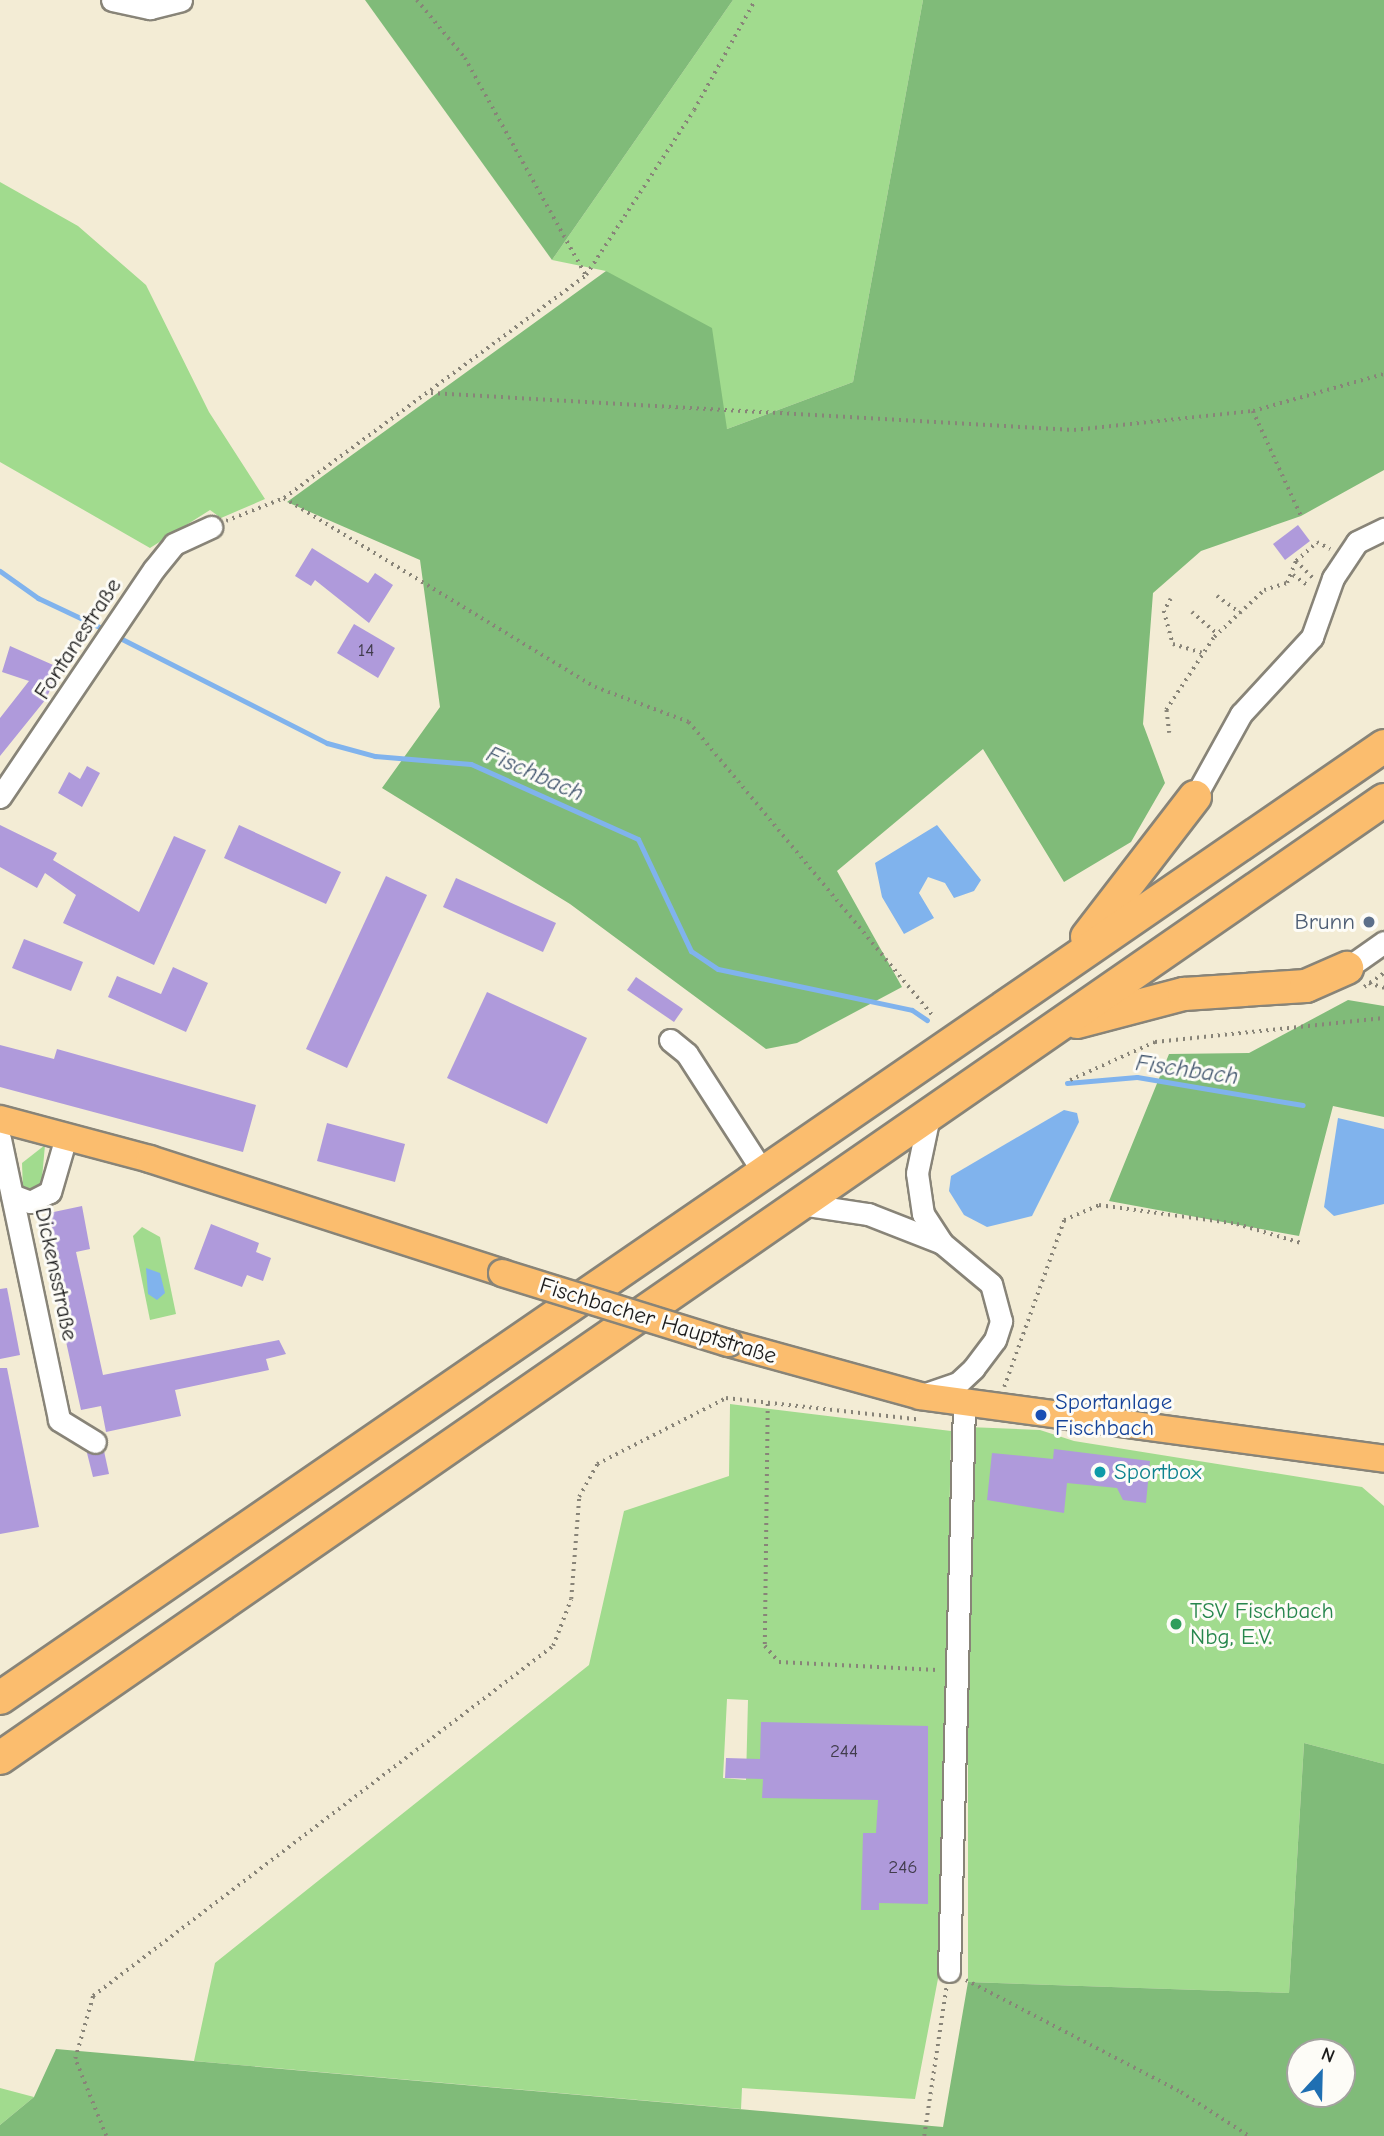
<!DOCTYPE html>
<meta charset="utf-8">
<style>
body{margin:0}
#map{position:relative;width:1384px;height:2136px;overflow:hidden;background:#f3ecd5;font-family:"Comic Neue",sans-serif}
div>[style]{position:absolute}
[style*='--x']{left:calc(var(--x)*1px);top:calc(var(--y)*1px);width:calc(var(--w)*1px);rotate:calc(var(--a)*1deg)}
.green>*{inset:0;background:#a1db8e}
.forest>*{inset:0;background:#80bb79}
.water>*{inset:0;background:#80b3ed}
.stream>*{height:5px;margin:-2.5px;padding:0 2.5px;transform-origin:2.5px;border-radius:2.5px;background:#80b3ed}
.building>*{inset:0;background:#af9adb}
.path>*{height:3.5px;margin-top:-1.75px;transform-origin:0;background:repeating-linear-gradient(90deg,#888478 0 2px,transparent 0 7px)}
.roads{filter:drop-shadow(2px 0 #888478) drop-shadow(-2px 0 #888478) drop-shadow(0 2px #888478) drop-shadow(0 -2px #888478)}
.minor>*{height:21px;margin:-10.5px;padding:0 10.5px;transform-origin:10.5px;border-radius:10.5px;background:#fff}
.major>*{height:26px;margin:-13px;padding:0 13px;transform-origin:13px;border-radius:13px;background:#fbbd6e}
.highway>*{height:32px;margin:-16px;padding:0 16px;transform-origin:16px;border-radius:16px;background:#fbbd6e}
.bridges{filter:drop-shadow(2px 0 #888478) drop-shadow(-2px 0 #888478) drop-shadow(0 2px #888478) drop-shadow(0 -2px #888478)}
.major-bridge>*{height:26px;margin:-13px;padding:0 13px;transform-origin:13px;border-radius:13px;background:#fbbd6e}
.dots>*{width:19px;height:19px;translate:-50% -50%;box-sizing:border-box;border:4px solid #fdfcf7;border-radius:50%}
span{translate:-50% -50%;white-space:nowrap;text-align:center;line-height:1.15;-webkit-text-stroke:6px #fdfcf7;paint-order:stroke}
.number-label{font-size:19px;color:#413c4c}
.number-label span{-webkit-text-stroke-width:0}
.street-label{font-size:23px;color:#1c1c1c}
.service-label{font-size:23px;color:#4e5e75}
.right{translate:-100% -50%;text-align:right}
.transit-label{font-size:23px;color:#164399}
.left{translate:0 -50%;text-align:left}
.culture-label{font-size:23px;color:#0d838f}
.leisure-label{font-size:23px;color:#27864d}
.water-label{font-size:24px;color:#445870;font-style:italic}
.north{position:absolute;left:1286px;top:2038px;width:70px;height:70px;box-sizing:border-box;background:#fdfcf7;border:2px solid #a3a29f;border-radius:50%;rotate:22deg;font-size:19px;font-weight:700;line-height:28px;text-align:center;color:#1c1c1c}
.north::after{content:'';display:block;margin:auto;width:24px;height:32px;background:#1f6fb2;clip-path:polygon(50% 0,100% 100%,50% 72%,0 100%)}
</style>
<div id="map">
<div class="green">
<div style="clip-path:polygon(733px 0,923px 0,853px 382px,727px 429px,606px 271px,552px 260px)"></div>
<div style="clip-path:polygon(0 182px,78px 226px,146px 285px,209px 412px,265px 499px,221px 518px,210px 510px,150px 548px,0 462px)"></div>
<div style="clip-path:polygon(45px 1145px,41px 1189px,23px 1191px,22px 1163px)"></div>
<div style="clip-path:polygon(142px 1227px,160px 1237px,176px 1314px,150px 1320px,133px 1236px)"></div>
<div style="clip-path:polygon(evenodd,730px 1404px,951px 1431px,941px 1963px,915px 2099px,742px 2088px,741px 2109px,194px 2061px,215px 1963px,589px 1665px,624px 1511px,729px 1476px,730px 1404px,727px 1699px,748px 1700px,746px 1780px,723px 1778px,727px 1699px)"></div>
<div style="clip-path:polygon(968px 1427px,1040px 1430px,1074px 1441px,1362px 1487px,1384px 1506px,1384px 1764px,1304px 1743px,1289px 1993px,968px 1982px)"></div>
<div style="clip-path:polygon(0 2088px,34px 2097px,0 2125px)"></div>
</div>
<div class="forest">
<div style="clip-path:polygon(365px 0,733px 0,552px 260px)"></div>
<div style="clip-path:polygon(923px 0,1384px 0,1384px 470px,1301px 516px,1201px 551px,1153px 593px,1143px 724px,1165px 783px,1131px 842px,1064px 882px,983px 749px,837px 871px,902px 987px,797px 1043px,766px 1049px,570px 904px,382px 788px,440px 707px,420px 560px,287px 502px,606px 271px,712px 328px,727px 429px,853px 382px)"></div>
<div style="clip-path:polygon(1348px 1000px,1384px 1006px,1384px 1117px,1333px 1106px,1299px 1236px,1109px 1201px,1169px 1054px,1249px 1053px)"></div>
<div style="clip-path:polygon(evenodd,1304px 1743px,1384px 1764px,1384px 2136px,0 2136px,0 2125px,34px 2097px,56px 2049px,943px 2127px,968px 1982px,1289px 1993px,1304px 1743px,1300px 2052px,1342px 2052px,1342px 2094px,1300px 2094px,1300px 2052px)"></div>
</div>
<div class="water">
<div style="clip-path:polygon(937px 825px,981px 880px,974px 891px,954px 898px,945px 883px,928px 877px,919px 893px,934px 918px,904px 934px,882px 897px,875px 863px)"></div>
<div style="clip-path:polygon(1064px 1110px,1077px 1113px,1079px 1122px,1032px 1216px,987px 1227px,964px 1215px,949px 1191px,951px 1176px)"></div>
<div style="clip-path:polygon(1338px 1118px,1384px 1129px,1384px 1204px,1334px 1216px,1324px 1207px)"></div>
<div style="clip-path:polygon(146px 1268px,160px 1273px,165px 1293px,157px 1300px,148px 1294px)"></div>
</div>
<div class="stream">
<div style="--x:0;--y:571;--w:47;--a:35.4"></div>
<div style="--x:38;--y:598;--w:75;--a:25.2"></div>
<div style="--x:114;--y:635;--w:239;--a:26.9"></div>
<div style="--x:327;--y:743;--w:50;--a:15.2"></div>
<div style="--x:375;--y:756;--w:96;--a:4.8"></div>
<div style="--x:471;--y:764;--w:183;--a:24.2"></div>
<div style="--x:638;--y:839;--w:124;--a:64.7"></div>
<div style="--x:691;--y:951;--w:32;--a:34"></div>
<div style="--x:718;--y:969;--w:198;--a:11.9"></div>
<div style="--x:912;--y:1010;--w:18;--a:34"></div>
<div style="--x:1067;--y:1083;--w:70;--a:-4.9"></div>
<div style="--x:1137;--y:1077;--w:168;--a:9.6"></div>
</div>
<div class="building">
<div style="clip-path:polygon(1298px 525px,1310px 541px,1285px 560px,1273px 544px)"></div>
<div style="clip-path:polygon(312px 548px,368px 583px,375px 573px,393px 585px,369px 623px,315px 580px,311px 586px,295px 576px)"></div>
<div style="clip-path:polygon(354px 624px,395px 648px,378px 678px,337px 653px)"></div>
<div style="clip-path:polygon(10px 646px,60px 668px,46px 699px,0 756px,0 718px,29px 681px,2px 672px)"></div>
<div style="clip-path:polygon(87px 766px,100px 773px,82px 807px,58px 793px,69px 772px,80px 779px)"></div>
<div style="clip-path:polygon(0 825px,57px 853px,53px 860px,139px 912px,174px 836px,206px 850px,154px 965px,63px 923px,76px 895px,45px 873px,37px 888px,0 867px)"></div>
<div style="clip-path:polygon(239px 825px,341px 872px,326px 904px,224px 858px)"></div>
<div style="clip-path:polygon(386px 876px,427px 895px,347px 1068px,306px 1049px)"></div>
<div style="clip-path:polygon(456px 878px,556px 923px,543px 952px,443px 907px)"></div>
<div style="clip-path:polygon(24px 939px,83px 962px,71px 991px,12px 968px)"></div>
<div style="clip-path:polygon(173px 967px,208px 983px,186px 1032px,108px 997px,117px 976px,161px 994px)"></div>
<div style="clip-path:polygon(636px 977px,683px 1009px,674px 1022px,627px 990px)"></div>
<div style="clip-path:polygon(487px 992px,587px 1038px,547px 1124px,447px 1078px)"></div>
<div style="clip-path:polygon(0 1045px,54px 1059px,57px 1049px,256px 1105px,243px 1152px,0 1087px)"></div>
<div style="clip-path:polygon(327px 1123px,405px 1144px,395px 1182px,317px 1161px)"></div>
<div style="clip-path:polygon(82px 1206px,90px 1249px,76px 1252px,103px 1375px,279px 1340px,286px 1354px,266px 1359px,269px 1370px,175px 1390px,181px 1416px,106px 1432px,101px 1406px,81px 1410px,51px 1273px,60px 1271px,49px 1213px)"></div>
<div style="clip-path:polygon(211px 1224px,259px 1243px,256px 1252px,271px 1258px,263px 1281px,247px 1275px,242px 1287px,194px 1269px)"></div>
<div style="clip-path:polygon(7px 1288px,20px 1355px,0 1359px,0 1289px)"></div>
<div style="clip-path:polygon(0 1368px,7px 1368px,39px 1527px,0 1534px)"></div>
<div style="clip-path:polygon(1054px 1449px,1150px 1461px,1146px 1503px,1123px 1500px,1117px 1488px,1067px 1483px,1064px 1513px,987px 1500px,992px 1453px,1053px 1459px)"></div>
<div style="clip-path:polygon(104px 1451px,109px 1474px,93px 1477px,87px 1453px)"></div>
<div style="clip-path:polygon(761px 1722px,928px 1726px,928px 1904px,879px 1903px,879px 1910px,861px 1910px,863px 1833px,876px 1833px,878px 1800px,762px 1798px,763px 1779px,725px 1778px,726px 1758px,760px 1759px)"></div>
</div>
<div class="path">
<div style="--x:417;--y:0;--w:75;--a:50.4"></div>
<div style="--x:465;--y:58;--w:248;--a:60.9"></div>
<div style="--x:431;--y:393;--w:644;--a:3.29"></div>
<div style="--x:1074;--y:430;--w:180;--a:-6.1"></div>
<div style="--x:1253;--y:411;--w:136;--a:-15.8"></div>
<div style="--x:1253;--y:411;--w:115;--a:65.4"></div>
<div style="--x:284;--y:498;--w:364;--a:31.3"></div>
<div style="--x:595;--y:687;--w:100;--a:20.4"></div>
<div style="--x:689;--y:722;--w:382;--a:50.3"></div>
<div style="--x:226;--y:521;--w:62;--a:-21.6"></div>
<div style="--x:284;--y:498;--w:375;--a:-36.4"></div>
<div style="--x:586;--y:275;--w:197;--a:-56.8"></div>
<div style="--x:694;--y:110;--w:126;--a:-61"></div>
<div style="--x:1296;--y:561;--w:25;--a:45"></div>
<div style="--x:1293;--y:575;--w:19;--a:35"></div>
<div style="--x:1217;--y:596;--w:29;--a:36"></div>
<div style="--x:1171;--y:599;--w:14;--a:120"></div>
<div style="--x:1164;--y:611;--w:34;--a:75"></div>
<div style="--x:1173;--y:644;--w:30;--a:17"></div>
<div style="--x:1192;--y:612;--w:33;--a:41"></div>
<div style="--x:1169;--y:733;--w:23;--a:-97"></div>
<div style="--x:1166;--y:710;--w:87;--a:-56.7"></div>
<div style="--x:1214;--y:637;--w:69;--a:-43.2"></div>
<div style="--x:1264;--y:590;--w:24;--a:-17"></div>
<div style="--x:1287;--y:583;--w:24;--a:-68"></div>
<div style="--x:1296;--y:561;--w:28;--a:-42"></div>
<div style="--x:1317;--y:542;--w:15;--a:28"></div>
<div style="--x:1369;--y:983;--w:16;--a:18"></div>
<div style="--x:1364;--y:987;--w:24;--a:-35"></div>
<div style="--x:1070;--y:1080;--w:93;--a:-24.1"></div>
<div style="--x:1155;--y:1042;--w:230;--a:-6"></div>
<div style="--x:1004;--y:1387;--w:177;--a:-70.2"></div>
<div style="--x:1064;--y:1220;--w:38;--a:-23"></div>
<div style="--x:1099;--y:1205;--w:139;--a:7.8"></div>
<div style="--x:1237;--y:1224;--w:67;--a:16.5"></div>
<div style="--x:768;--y:1404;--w:242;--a:90.7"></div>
<div style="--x:765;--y:1646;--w:21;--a:49"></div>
<div style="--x:779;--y:1662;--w:158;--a:2.9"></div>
<div style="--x:966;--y:1980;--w:242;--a:27.5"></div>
<div style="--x:1181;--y:2092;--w:81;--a:32.9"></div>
<div style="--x:106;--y:2136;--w:83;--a:-111.9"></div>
<div style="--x:75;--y:2059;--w:66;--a:-74.1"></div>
<div style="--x:93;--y:1996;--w:578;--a:-37.27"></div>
<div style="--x:553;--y:1646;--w:50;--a:-69"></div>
<div style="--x:571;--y:1599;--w:102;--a:-85.5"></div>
<div style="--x:579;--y:1497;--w:38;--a:-61"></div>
<div style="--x:597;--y:1464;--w:145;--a:-27.1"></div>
<div style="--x:726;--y:1398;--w:196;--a:6.4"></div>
<div style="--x:924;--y:2136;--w:150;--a:-81.5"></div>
</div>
<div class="roads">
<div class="minor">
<div style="--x:112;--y:0;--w:39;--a:12"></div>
<div style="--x:150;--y:8;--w:32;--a:-14"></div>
<div style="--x:0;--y:797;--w:275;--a:-56"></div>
<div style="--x:154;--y:569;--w:32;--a:-51"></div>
<div style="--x:174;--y:544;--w:41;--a:-24.7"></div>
<div style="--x:1195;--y:797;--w:95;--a:-61"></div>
<div style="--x:1241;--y:714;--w:105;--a:-47.3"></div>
<div style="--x:1312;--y:637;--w:63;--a:-70.4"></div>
<div style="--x:1333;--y:578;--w:43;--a:-56.3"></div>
<div style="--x:1357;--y:542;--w:30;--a:-26"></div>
<div style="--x:1347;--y:968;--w:45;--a:-35.1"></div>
<div style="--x:670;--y:1040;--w:22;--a:39"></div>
<div style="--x:687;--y:1054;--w:140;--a:57.2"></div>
<div style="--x:0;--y:1139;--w:287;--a:78.1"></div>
<div style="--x:59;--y:1420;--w:42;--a:31.4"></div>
<div style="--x:12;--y:1195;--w:19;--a:21"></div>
<div style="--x:30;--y:1202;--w:22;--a:-27"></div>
<div style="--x:50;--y:1192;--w:57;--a:-73.8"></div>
<div style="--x:801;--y:1204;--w:68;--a:8.5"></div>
<div style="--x:868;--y:1214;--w:79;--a:21.4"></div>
<div style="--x:920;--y:1396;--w:40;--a:-18.9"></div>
<div style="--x:958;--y:1383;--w:21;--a:-43"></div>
<div style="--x:973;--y:1369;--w:36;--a:-53"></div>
<div style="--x:995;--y:1340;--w:20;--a:-72"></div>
<div style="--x:1001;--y:1321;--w:38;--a:-105"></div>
<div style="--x:991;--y:1284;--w:64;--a:-140.1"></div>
<div style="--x:942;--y:1243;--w:35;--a:-123"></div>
<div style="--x:923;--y:1214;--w:41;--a:-98.3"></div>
<div style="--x:917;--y:1173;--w:58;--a:-78.1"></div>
<div style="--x:949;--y:1971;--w:567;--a:-88.48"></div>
</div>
<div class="major">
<div style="--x:0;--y:1119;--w:155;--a:14.9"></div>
<div style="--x:150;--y:1159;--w:370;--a:17.9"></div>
<div style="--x:728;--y:1343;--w:199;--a:15.4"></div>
<div style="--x:920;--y:1396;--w:468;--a:7.7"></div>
</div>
<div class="highway">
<div style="--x:1087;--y:937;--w:177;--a:-52.4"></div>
<div style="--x:1077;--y:1022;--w:111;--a:-14.7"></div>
<div style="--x:1184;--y:994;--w:122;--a:-3.8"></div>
<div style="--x:1306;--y:986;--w:45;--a:-23.7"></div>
<div style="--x:0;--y:1698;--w:1680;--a:-34.52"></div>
<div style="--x:0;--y:1758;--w:1683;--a:-34.69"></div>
</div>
</div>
<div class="bridges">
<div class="major-bridge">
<div style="--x:502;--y:1273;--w:237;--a:17.2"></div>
</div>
</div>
<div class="dots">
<div style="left:1369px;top:922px;background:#5c6f8a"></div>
<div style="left:1041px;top:1415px;background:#1a4fb4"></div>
<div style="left:1100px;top:1472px;background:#0f9aa8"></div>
<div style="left:1176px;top:1624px;background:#2e9e5b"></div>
</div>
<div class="number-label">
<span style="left:366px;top:651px">14</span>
<span style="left:844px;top:1752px">244</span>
<span style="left:903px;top:1868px">246</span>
</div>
<div class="street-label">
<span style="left:78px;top:639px;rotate:-57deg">Fontanestraße</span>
<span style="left:56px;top:1274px;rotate:78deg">Dickensstraße</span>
<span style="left:658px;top:1321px;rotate:17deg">Fischbacher Hauptstraße</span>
</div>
<div class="service-label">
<span class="right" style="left:1355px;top:922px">Brunn</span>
</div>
<div class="transit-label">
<span class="left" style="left:1055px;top:1415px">Sportanlage<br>Fischbach</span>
</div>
<div class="culture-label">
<span class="left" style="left:1114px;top:1472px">Sportbox</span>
</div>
<div class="leisure-label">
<span class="left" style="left:1190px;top:1624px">TSV Fischbach<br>Nbg, E.V.</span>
</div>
<div class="water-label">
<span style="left:535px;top:774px;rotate:24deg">Fischbach</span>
<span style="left:1187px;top:1070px;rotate:8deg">Fischbach</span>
</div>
<div class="north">N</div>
</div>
